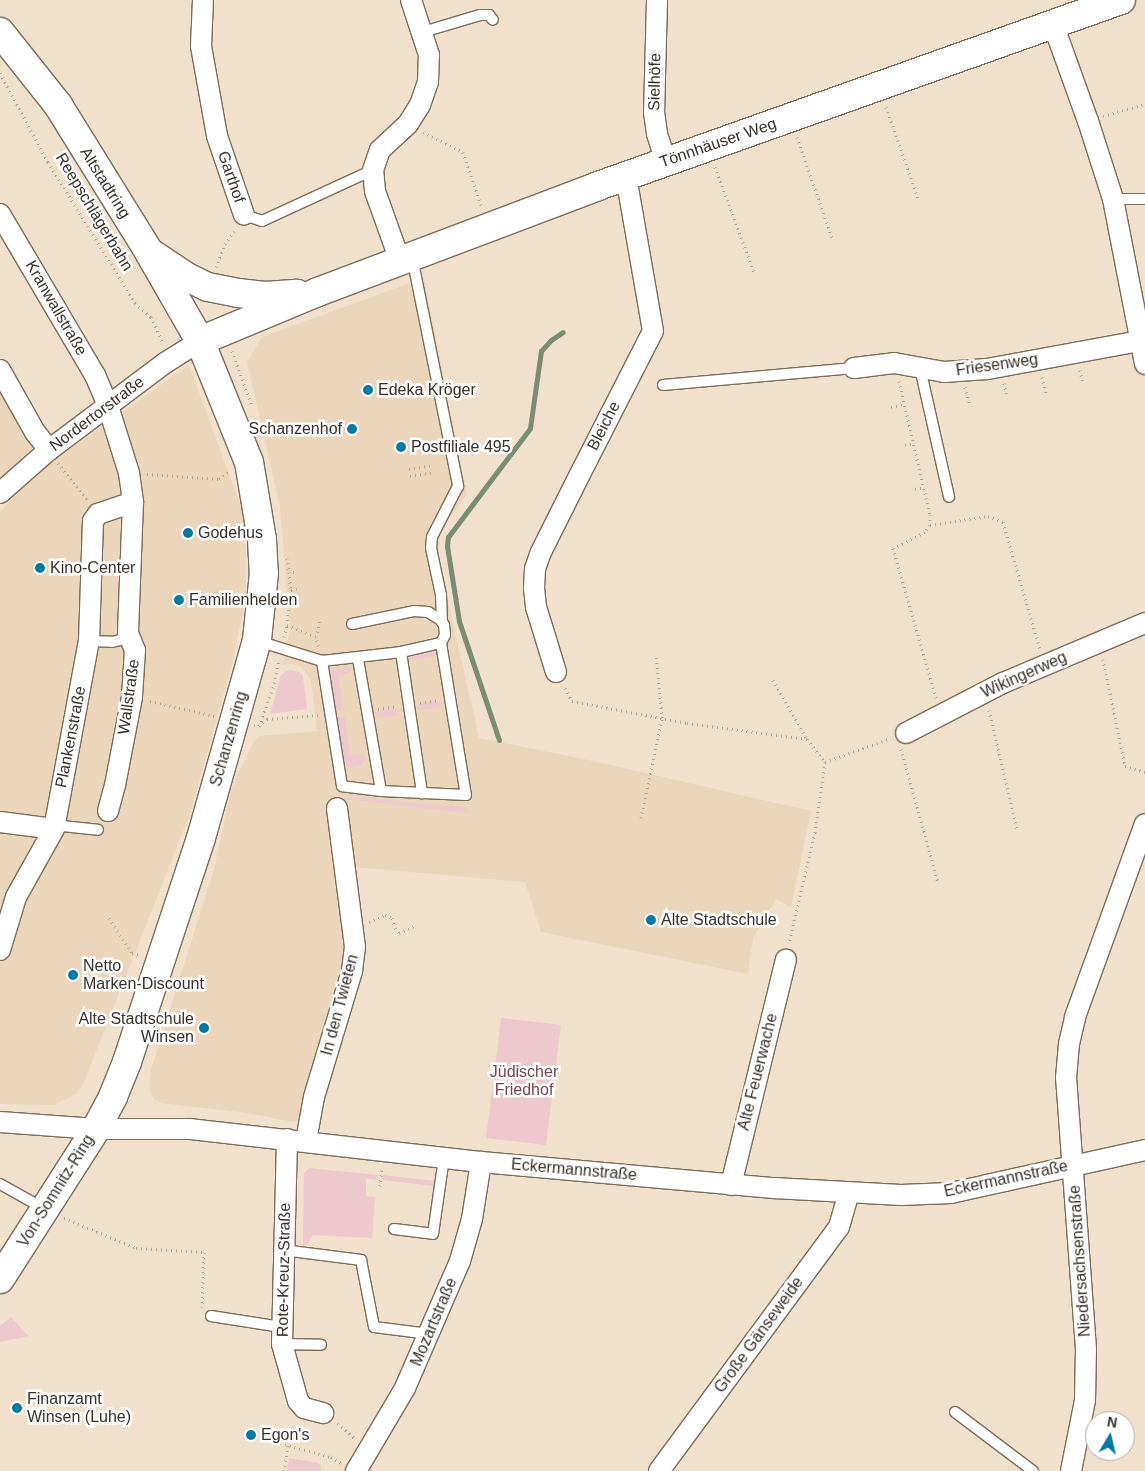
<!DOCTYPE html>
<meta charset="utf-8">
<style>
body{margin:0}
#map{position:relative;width:1145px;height:1471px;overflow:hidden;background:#f0e0cc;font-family:Arial,sans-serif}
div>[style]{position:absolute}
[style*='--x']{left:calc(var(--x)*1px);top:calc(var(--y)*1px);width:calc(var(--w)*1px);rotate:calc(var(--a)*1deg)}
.built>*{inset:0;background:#ebd6bc}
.green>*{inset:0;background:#edc8cc}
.stream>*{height:5px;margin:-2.5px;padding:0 2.5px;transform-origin:2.5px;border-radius:2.5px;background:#7a8c72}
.path>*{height:3px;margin-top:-1.5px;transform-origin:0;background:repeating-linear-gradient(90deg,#b1a494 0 1px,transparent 0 5px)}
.roads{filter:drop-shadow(1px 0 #7b6d5b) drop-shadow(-1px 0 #7b6d5b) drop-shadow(0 1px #7b6d5b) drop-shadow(0 -1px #7b6d5b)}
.service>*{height:10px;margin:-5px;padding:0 5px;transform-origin:5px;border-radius:5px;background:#fff}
.minor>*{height:20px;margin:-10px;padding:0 10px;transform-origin:10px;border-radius:10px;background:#fff}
.secondary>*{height:28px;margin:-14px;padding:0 14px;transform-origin:14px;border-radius:14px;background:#fff}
.dots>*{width:14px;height:14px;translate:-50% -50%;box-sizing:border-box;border:2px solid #fff;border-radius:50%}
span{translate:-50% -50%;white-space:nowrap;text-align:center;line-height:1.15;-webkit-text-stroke:5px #fff;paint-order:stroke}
.street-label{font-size:16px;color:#38312a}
.poi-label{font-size:16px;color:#38312a}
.left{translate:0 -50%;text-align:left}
.right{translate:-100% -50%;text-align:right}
.park-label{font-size:16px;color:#79444c}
.north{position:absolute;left:1085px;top:1411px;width:50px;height:50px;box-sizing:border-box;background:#fff;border:1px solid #afadaa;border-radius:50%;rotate:9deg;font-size:14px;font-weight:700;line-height:20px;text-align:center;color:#38312a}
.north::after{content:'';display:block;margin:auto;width:18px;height:22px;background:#0479a2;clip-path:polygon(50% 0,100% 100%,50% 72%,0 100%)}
</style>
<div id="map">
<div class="built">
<div style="clip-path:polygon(424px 278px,467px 494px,445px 525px,440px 536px,438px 557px,479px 738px,593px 761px,811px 811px,791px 907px,776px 899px,753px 938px,748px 974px,541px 932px,525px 882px,341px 866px,343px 974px,301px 1120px,293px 1122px,247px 1113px,161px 1103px,155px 1100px,149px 1089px,151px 1070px,214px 869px,231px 790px,252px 744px,259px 736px,317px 731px,311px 680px,302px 667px,289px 663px,283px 665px,290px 630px,280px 507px,247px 362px,262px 337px)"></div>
<div style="clip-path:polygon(189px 365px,245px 517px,246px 597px,232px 664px,190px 814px,82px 1087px,76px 1094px,54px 1105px,0 1104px,0 512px,18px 492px,56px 459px)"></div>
<div style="clip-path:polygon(0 384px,38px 444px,0 482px)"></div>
</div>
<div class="green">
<div style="clip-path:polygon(433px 652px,436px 653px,434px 656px,409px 660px,407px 658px)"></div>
<div style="clip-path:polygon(349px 667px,351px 669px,351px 672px,338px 676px,344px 710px,336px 711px,329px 671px)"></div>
<div style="clip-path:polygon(289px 670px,299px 672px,303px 676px,307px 709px,270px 714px,281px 675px)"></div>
<div style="clip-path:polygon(439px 701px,442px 703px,440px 708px,417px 710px,417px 706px,420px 704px)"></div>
<div style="clip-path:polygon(397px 708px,400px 710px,398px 715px,379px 718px,375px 717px,375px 713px,378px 711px)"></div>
<div style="clip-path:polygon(336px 717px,345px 717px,350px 754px,364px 753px,365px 759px,361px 766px,351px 768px,344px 765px)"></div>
<div style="clip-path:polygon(346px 797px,467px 807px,468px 813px,345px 799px)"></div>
<div style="clip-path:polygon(501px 1018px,561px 1025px,546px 1145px,486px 1138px)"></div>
<div style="clip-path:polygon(309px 1168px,378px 1175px,378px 1180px,366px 1179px,366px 1196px,375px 1197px,372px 1238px,313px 1235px,308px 1244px,303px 1245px,304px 1173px)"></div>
<div style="clip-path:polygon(383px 1175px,434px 1181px,434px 1186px,382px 1180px)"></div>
<div style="clip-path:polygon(11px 1317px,28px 1336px,0 1342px,0 1326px)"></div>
<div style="clip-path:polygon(289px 1458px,318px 1463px,322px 1468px,320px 1471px,287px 1471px)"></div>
</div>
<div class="stream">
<div style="--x:499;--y:740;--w:126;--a:-108.6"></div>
<div style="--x:459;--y:621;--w:76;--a:-99.1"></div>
<div style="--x:447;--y:546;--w:9;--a:-84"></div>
<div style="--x:448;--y:537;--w:136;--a:-53"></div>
<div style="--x:530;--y:428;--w:78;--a:-81.9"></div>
<div style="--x:541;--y:351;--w:15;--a:-48"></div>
<div style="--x:551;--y:340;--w:14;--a:-34"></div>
</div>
<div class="path">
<div style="--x:0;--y:73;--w:101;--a:61.7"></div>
<div style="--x:48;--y:162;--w:166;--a:58.3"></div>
<div style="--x:135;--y:303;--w:21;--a:41"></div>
<div style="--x:151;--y:317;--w:29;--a:65"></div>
<div style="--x:886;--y:107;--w:96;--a:70.6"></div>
<div style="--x:1103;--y:116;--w:44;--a:-15.9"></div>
<div style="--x:423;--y:132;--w:45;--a:26.6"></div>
<div style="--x:463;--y:152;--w:59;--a:71.3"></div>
<div style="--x:797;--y:137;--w:107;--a:70.9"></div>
<div style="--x:715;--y:167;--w:112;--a:69.6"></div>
<div style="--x:216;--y:267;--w:25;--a:-69"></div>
<div style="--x:225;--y:244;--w:19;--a:-55"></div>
<div style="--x:232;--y:351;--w:59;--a:70"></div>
<div style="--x:1080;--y:370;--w:14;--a:78"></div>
<div style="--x:1042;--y:377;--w:16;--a:76"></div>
<div style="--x:899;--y:381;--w:138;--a:77"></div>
<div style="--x:930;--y:515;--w:10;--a:90"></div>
<div style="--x:930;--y:525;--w:9;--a:126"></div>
<div style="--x:925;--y:532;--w:36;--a:153"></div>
<div style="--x:893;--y:548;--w:156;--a:74"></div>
<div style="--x:1004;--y:383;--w:14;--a:78"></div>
<div style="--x:965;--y:387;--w:20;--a:75"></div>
<div style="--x:891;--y:407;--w:13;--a:-13"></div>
<div style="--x:905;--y:445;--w:9;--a:-13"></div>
<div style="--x:58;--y:463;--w:48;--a:51.7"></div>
<div style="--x:409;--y:469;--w:25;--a:-9"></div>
<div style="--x:147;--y:474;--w:72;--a:4"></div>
<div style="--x:219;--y:479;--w:12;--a:-35"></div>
<div style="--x:410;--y:476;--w:25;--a:-9"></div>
<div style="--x:915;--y:489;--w:9;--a:-13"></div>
<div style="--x:930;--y:525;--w:59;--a:-8.8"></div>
<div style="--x:988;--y:516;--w:16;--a:22"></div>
<div style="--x:1003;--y:522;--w:132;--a:73.8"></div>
<div style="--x:287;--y:558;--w:14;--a:82"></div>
<div style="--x:294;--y:572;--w:5;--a:180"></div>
<div style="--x:289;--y:572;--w:18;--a:84"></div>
<div style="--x:291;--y:590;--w:35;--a:97"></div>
<div style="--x:287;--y:625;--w:31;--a:22"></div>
<div style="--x:291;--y:590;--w:6;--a:-18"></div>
<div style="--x:284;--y:637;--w:12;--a:-76"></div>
<div style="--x:318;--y:646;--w:9;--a:-103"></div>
<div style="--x:316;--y:637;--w:16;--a:-76"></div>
<div style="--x:1103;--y:659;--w:109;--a:78.4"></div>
<div style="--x:1125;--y:766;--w:21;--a:17"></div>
<div style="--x:773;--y:680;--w:68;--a:60"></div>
<div style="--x:807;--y:739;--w:29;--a:52"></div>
<div style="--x:825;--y:762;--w:71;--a:98.1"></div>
<div style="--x:815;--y:832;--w:114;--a:103.2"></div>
<div style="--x:565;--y:688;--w:15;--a:62"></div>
<div style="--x:572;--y:701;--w:117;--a:10.8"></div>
<div style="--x:687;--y:723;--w:121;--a:7.6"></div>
<div style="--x:150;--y:701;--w:66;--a:13.2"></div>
<div style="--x:420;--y:703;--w:19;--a:-9"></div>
<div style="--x:378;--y:709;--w:19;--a:-9"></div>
<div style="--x:989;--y:710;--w:122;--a:76.8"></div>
<div style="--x:254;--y:725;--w:5;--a:11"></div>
<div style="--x:259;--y:726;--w:11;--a:-41"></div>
<div style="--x:267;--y:719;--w:51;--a:-4.5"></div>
<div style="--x:259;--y:726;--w:40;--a:-69.8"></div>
<div style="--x:273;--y:688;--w:29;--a:-78"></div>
<div style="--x:901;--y:749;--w:138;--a:74.5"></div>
<div style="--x:825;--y:762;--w:70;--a:-20"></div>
<div style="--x:641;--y:818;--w:102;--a:-78.1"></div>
<div style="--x:662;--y:718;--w:64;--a:-95.4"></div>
<div style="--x:109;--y:918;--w:42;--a:56.7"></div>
<div style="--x:132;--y:953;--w:9;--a:18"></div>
<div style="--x:369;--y:922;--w:17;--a:-24"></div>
<div style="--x:385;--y:915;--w:8;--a:23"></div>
<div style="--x:392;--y:918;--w:10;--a:73"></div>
<div style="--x:395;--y:928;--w:6;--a:51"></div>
<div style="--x:399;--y:933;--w:17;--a:-24"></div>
<div style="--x:380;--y:1186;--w:19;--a:-84"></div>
<div style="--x:64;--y:1218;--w:78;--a:22.6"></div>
<div style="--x:136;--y:1248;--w:68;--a:3.4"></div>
<div style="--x:204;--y:1252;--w:55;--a:92.1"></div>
<div style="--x:338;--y:1423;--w:23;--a:43"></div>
<div style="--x:280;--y:1443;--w:53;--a:15.4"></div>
<div style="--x:331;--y:1457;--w:12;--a:31"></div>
<div style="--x:284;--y:1471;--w:26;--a:-81"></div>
</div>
<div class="roads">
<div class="service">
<div style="--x:423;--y:32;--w:59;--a:-16.6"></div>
<div style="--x:480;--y:15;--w:9;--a:0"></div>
<div style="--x:489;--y:15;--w:6;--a:51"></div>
<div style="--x:1113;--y:199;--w:32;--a:0"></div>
<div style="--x:244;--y:215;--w:19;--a:18"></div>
<div style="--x:262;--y:221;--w:122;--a:-24.7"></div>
<div style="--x:412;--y:257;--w:234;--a:78.6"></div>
<div style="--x:458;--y:486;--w:57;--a:117"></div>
<div style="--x:432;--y:537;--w:11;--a:95"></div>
<div style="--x:431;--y:548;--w:48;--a:78"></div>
<div style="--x:441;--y:595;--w:27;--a:88"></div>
<div style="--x:920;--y:368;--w:132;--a:77.3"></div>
<div style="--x:663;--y:385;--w:192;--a:-5.1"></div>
<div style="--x:352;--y:624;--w:63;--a:-11.8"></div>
<div style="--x:414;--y:611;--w:14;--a:4"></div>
<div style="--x:428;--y:612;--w:15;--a:32"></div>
<div style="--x:441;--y:620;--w:6;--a:59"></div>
<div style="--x:444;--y:625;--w:10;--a:84"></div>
<div style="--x:445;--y:635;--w:9;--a:117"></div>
<div style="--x:89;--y:641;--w:23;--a:2"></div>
<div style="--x:112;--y:642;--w:8;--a:-14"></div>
<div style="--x:120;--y:640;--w:11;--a:-41"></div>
<div style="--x:258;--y:641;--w:67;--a:17.4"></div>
<div style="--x:322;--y:661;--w:80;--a:-6.5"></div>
<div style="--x:401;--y:652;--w:41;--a:-12.7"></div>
<div style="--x:441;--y:643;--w:154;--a:80.7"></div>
<div style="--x:466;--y:795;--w:85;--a:-177.3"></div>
<div style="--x:381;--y:791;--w:39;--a:-173"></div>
<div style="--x:342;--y:786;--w:127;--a:-99.1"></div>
<div style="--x:401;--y:652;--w:143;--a:81.5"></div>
<div style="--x:358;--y:659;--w:134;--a:80.1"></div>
<div style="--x:54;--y:829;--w:9;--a:-21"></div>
<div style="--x:62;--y:826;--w:36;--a:6"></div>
<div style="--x:0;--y:1184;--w:51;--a:29.1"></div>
<div style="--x:394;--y:1229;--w:39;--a:7"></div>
<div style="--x:433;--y:1234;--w:77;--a:-81.8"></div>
<div style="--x:283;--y:1250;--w:79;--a:7.3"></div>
<div style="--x:361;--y:1260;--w:68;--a:79"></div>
<div style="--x:374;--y:1327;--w:56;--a:7.1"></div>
<div style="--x:211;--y:1316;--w:71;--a:8.9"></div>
<div style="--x:282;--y:1344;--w:39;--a:1"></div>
<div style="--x:955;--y:1412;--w:98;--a:37.1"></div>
</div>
<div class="minor">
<div style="--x:203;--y:0;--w:46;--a:92.5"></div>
<div style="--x:201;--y:46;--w:91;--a:79.9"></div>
<div style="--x:217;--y:136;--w:83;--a:71.1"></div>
<div style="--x:657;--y:0;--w:112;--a:91.5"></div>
<div style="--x:654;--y:112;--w:22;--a:82"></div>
<div style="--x:657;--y:134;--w:29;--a:72"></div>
<div style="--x:1053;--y:24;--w:103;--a:70.2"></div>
<div style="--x:1088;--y:121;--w:82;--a:72.2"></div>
<div style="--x:1113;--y:199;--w:168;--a:79"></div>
<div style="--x:0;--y:214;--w:187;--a:59.5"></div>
<div style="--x:95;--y:375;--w:34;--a:67"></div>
<div style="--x:108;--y:406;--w:70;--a:72.6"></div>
<div style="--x:129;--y:473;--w:29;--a:82"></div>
<div style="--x:133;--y:502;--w:131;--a:92.2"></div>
<div style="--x:128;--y:633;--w:18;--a:68"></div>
<div style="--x:135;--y:650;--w:47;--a:93.7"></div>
<div style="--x:132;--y:697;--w:90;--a:100.9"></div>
<div style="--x:115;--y:785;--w:27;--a:105"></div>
<div style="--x:400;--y:261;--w:74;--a:-109.7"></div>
<div style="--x:375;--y:191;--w:21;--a:-95"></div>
<div style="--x:373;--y:170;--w:21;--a:-71"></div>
<div style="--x:380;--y:150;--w:38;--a:-43"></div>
<div style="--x:408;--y:124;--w:22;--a:-58"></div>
<div style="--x:420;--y:105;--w:24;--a:-71"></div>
<div style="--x:428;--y:82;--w:27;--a:-88"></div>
<div style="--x:429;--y:55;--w:58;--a:-108.1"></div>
<div style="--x:854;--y:368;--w:40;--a:-7.1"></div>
<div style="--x:894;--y:363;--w:51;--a:10.2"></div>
<div style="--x:944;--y:372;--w:43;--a:-4"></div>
<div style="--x:987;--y:369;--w:156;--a:-10.4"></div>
<div style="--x:0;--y:370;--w:71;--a:60.6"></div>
<div style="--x:35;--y:432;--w:23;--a:52"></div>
<div style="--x:0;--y:493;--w:65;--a:-41.3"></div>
<div style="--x:49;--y:450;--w:145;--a:-36.9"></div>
<div style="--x:165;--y:363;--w:41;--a:-32.2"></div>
<div style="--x:556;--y:672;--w:68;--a:-107.1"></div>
<div style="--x:536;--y:607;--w:19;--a:-96"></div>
<div style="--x:534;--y:588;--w:19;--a:-87"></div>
<div style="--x:535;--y:569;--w:18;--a:-71"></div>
<div style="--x:541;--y:552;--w:78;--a:-63.4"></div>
<div style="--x:576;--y:482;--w:169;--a:-63"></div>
<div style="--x:653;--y:331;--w:157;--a:-99.9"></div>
<div style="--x:906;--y:733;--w:109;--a:-27.3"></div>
<div style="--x:1003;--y:683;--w:154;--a:-22.9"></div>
<div style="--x:0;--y:822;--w:54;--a:7.4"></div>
<div style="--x:0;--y:950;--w:55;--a:-73.2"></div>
<div style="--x:16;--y:897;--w:78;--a:-60.8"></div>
<div style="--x:54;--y:829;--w:191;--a:-79.5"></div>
<div style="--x:89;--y:641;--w:120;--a:-88.1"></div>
<div style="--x:93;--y:521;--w:9;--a:-54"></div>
<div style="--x:98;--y:514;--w:37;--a:-19"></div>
<div style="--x:0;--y:1122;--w:96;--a:4.2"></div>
<div style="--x:96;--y:1129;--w:94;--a:0"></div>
<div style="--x:190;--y:1129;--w:293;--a:6.5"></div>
<div style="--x:481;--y:1162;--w:294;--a:5.1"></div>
<div style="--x:774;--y:1188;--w:127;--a:3.2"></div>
<div style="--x:901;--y:1195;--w:50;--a:-2.3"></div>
<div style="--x:951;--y:1193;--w:199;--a:-12.5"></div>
<div style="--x:287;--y:1139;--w:205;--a:91.4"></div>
<div style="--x:282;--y:1344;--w:59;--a:74.3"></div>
<div style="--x:298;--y:1401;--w:9;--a:49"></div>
<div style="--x:304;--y:1408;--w:20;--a:15"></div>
<div style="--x:306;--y:1141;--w:45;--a:-79.7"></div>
<div style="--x:314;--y:1097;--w:132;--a:-73.2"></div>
<div style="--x:352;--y:971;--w:24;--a:-83"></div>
<div style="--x:355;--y:947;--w:140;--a:-97.4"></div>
<div style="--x:731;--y:1185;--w:232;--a:-76.3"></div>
<div style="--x:356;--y:1471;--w:96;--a:-59.4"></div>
<div style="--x:405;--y:1388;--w:138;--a:-66.6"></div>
<div style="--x:460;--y:1261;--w:44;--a:-74.1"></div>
<div style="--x:472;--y:1219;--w:58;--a:-81"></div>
<div style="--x:659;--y:1471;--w:303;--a:-53.6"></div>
<div style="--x:839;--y:1227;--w:35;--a:-74"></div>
<div style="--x:1071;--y:1471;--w:72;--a:-78.8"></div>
<div style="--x:1085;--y:1400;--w:51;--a:-88.9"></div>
<div style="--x:1086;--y:1349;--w:272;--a:-94.2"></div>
<div style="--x:1066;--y:1078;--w:34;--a:-85"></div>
<div style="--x:1069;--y:1044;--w:28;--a:-77"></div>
<div style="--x:1075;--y:1017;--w:205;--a:-70.1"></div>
</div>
<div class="secondary">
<div style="--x:0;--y:32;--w:93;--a:51.5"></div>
<div style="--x:58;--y:105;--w:173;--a:58.2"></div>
<div style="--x:149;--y:252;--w:103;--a:60.2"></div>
<div style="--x:200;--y:341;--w:131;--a:68"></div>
<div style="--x:249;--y:462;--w:79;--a:80.5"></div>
<div style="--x:262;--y:540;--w:33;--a:87"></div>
<div style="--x:264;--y:573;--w:67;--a:96"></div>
<div style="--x:257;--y:640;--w:206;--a:105.8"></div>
<div style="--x:201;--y:838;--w:236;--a:108.3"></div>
<div style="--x:127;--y:1062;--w:38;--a:112"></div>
<div style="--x:113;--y:1097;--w:36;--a:118"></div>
<div style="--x:96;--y:1129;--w:178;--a:122.6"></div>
<div style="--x:154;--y:255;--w:37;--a:34"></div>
<div style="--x:185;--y:276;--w:25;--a:26"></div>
<div style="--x:208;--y:287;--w:31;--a:11"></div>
<div style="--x:238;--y:293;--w:27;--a:6"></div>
<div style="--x:265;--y:296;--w:32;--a:-4"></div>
<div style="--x:200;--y:341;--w:128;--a:-22.6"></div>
<div style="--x:318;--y:292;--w:299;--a:-20.7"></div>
<div style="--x:598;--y:186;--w:555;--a:-19.58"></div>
</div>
</div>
<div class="dots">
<div style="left:368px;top:390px;background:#0479a2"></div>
<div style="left:352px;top:429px;background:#0479a2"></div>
<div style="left:401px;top:447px;background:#0479a2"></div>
<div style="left:188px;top:533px;background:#0479a2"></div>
<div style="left:40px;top:568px;background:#0479a2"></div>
<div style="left:179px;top:600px;background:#0479a2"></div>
<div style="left:651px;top:920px;background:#0479a2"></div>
<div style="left:73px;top:975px;background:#0479a2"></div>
<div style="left:204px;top:1028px;background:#0479a2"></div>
<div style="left:17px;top:1408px;background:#0479a2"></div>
<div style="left:251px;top:1435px;background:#0479a2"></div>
</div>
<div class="street-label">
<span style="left:655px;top:82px;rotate:-89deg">Sielhöfe</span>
<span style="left:718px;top:143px;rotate:-19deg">Tönnhäuser Weg</span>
<span style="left:231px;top:177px;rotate:71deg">Garthof</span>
<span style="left:105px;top:183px;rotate:58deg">Altstadtring</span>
<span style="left:94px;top:212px;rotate:59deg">Reepschlägerbahn</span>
<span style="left:56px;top:308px;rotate:60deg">Kranwallstraße</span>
<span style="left:997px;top:365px;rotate:-8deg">Friesenweg</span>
<span style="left:97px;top:414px;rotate:-37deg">Nordertorstraße</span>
<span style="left:604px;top:426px;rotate:-63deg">Bleiche</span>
<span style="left:1024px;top:675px;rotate:-24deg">Wikingerweg</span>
<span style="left:129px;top:697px;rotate:-82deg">Wallstraße</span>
<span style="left:71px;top:737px;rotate:-79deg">Plankenstraße</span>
<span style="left:229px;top:739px;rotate:-74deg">Schanzenring</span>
<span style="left:340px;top:1005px;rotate:-75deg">In den Twieten</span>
<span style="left:758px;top:1072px;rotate:-76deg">Alte Feuerwache</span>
<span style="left:574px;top:1170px;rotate:5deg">Eckermannstraße</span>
<span style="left:1006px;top:1179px;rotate:-12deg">Eckermannstraße</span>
<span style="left:56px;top:1191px;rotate:-58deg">Von-Somnitz-Ring</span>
<span style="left:1080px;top:1261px;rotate:-94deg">Niedersachsenstraße</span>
<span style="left:284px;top:1270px;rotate:-89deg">Rote-Kreuz-Straße</span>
<span style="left:434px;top:1322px;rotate:-67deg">Mozartstraße</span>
<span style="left:759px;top:1335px;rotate:-54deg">Große Gänseweide</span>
</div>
<div class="poi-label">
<span class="left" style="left:378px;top:390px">Edeka Kröger</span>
<span class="right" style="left:342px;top:429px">Schanzenhof</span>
<span class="left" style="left:411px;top:447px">Postfiliale 495</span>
<span class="left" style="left:198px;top:533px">Godehus</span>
<span class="left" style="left:50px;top:568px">Kino-Center</span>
<span class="left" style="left:189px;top:600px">Familienhelden</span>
<span class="left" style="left:661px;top:920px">Alte Stadtschule</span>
<span class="left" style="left:83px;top:975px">Netto<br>Marken-Discount</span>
<span class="right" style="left:194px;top:1028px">Alte Stadtschule<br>Winsen</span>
<span class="left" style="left:27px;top:1408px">Finanzamt<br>Winsen (Luhe)</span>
<span class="left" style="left:261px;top:1435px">Egon's</span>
</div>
<div class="park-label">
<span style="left:524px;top:1081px">Jüdischer<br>Friedhof</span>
</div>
<div class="north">N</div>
</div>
